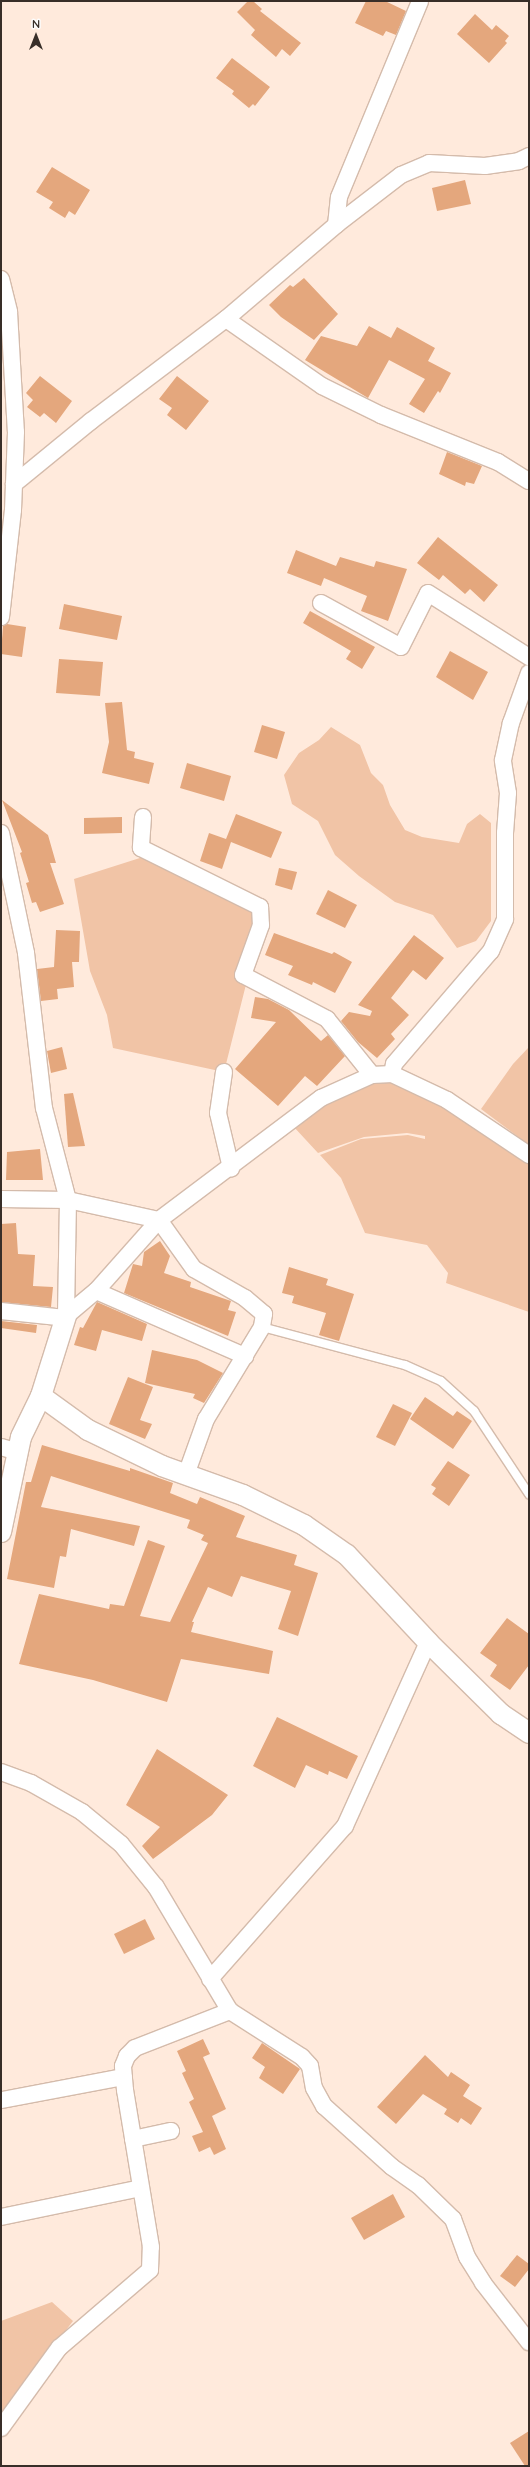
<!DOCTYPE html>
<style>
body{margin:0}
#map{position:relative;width:530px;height:2467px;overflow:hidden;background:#ffeadc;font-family:Quicksand,sans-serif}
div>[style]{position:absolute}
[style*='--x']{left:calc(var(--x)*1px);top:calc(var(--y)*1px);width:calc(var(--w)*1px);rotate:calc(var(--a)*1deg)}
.green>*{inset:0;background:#f1c4a6}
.building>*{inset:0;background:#e4a77d}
.roads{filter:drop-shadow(1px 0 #d4bbab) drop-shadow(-1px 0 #d4bbab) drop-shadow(0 1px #d4bbab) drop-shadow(0 -1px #d4bbab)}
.service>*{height:8px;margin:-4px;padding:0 4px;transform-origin:4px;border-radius:4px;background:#fff}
.minor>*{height:16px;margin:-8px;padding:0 8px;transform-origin:8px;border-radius:8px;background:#fff}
.tertiary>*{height:20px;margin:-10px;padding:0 10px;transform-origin:10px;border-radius:10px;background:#fff}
span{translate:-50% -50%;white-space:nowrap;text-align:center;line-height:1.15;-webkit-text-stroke:3.5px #fcfcfc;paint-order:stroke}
.frame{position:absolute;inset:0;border:2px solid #382e28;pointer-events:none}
.north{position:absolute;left:16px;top:16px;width:40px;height:40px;-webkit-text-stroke:3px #fcfcfc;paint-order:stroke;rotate:0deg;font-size:11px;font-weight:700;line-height:16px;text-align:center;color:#382e28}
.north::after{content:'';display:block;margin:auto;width:14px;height:18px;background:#382e28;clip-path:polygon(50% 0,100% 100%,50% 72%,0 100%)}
</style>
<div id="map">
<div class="green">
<div style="clip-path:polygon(331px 727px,360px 745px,371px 773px,383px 785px,390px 805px,405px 830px,422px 837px,459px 843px,467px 824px,480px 814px,491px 823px,491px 921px,476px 941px,457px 948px,433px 915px,395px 902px,359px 876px,335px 855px,318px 821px,292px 804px,284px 775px,299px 753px,319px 740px)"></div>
<div style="clip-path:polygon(143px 857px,249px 902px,261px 925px,224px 1072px,113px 1048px,107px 1015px,90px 971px,74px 879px)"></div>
<div style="clip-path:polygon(529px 1047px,529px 1145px,481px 1109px,513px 1064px)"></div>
<div style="clip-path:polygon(391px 1078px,502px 1137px,529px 1155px,529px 1312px,446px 1283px,448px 1273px,427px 1245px,365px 1233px,341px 1178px,320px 1155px,361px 1139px,408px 1135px,425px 1139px,425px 1136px,407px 1133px,364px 1137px,318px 1153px,293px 1126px,319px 1099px)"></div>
<div style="clip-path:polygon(52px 2302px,73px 2321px,1px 2414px,1px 2321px)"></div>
</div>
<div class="building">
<div style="clip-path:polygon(248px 1px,253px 1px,262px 9px,260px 11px,301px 43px,290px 56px,282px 49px,276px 57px,251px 35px,255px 30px,237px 12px)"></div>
<div style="clip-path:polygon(366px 1px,385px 1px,406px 11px,396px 35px,386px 31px,383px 36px,355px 23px)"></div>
<div style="clip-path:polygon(475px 14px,492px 30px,496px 25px,509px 36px,505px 41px,507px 43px,489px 63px,457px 34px)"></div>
<div style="clip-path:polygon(232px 58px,270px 87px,255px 106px,253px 104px,249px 108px,232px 94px,234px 91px,216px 78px)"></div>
<div style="clip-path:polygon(52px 167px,90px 190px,75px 215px,69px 211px,65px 218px,49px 208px,53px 202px,36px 192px)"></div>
<div style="clip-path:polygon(465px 180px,471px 204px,437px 211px,432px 188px)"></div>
<div style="clip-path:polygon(304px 278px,338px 314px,314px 340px,281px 317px,269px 305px,290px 285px,293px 287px)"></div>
<div style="clip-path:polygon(369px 326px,391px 338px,397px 327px,435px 348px,428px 361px,451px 373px,440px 393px,438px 391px,424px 413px,409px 404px,425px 379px,389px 360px,368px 398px,305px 360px,321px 336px,357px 346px)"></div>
<div style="clip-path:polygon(40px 376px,72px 401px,56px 423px,44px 413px,40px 417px,27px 407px,33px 400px,26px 393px)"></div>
<div style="clip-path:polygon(177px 376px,209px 401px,186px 430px,167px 415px,172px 408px,159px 399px)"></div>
<div style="clip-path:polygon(447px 452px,482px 466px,474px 484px,466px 482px,465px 486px,439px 474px)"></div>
<div style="clip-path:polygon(438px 537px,498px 585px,484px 602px,470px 589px,465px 594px,443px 575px,439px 580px,417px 563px)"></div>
<div style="clip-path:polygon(296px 550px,336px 566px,340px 557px,374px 567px,376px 561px,407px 569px,388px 621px,361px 611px,367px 596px,324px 578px,321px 586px,287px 573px)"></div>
<div style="clip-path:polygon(64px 604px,122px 616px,117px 640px,59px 629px)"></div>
<div style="clip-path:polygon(310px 611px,375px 647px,362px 669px,346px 659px,351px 651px,303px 623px)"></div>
<div style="clip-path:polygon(7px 624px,26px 627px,22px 657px,1px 654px,3px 626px)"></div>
<div style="clip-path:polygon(450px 651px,488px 672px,473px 700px,436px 677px)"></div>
<div style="clip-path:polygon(59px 659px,103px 662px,100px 696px,56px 693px)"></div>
<div style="clip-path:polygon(122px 702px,127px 750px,135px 752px,134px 758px,154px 763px,149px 784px,102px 773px,109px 742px,105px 703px)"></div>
<div style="clip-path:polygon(262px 725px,285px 732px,277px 759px,254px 752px)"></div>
<div style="clip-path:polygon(187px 763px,231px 776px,224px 801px,180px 788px)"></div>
<div style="clip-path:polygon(2px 800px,48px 835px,56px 863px,50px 863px,64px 904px,40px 912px,36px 902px,32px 903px,26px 883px,29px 882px,20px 853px,22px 852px)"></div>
<div style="clip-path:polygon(236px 814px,282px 832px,271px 858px,231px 842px,222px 869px,200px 861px,209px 833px,226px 839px)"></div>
<div style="clip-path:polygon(122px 817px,122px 833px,84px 834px,84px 818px)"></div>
<div style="clip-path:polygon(279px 868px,297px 872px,292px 890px,275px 885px)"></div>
<div style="clip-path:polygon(328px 890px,357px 905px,345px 928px,316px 914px)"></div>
<div style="clip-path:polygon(56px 930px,80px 931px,79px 962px,72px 962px,74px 987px,57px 989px,58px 999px,41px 1001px,37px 969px,54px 967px)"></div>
<div style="clip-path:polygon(274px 933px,332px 954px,334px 952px,352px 962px,335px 993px,313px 982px,312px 985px,288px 975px,293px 966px,265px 955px)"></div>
<div style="clip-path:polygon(414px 935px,444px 958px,426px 980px,413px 970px,391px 998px,409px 1015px,391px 1034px,395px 1039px,377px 1058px,358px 1042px,341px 1021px,349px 1012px,370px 1016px,372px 1011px,358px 1005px)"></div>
<div style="clip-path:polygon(255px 997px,268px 999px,289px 1010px,321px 1041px,328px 1035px,345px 1056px,317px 1086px,305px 1076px,278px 1106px,235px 1069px,276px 1022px,251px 1018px)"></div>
<div style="clip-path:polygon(62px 1047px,67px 1069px,51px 1073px,47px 1051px)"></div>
<div style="clip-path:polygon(73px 1093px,85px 1146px,68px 1147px,64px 1094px)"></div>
<div style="clip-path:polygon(40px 1149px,43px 1180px,6px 1180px,7px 1152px)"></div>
<div style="clip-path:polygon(16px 1223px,18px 1254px,35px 1255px,33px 1286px,53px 1287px,51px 1307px,1px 1302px,1px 1224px)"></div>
<div style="clip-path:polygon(160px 1241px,170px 1256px,164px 1273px,191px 1282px,190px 1287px,231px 1301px,228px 1310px,236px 1312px,228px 1336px,124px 1293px,133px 1264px,142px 1266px,144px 1252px)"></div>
<div style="clip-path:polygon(289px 1267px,328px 1279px,326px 1285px,354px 1294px,339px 1341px,319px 1335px,326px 1313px,292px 1303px,294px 1296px,282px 1293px)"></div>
<div style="clip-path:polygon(97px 1302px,147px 1324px,142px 1341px,102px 1330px,96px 1351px,74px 1345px,80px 1327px,83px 1328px)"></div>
<div style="clip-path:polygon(1px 1321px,37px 1325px,36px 1333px,1px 1328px)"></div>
<div style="clip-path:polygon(152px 1350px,197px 1360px,223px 1373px,204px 1403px,193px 1398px,195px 1394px,145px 1383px)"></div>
<div style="clip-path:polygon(128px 1377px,153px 1387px,140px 1420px,152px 1424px,145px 1439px,109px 1424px)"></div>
<div style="clip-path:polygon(425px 1397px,453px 1416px,457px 1411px,472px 1421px,453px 1449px,410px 1419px)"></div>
<div style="clip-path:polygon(393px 1404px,412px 1413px,395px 1446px,376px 1437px)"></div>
<div style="clip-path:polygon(42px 1445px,130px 1471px,130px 1468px,173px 1483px,170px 1493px,197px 1504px,200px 1497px,245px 1516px,236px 1537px,297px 1555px,294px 1565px,318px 1573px,298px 1636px,278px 1629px,291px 1591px,241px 1576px,232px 1597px,208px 1587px,192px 1622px,194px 1622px,191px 1632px,273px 1651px,269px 1674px,181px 1659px,167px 1702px,93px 1680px,19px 1664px,39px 1594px,109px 1609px,110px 1604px,124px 1606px,148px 1540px,165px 1546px,140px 1616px,170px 1622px,208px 1543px,201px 1540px,204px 1535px,187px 1528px,190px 1520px,51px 1476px,41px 1507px,140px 1526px,134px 1546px,71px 1529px,66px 1557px,60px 1556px,54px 1588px,7px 1579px,26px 1482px,31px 1482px)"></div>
<div style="clip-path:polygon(448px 1461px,470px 1475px,449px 1506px,432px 1494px,436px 1488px,431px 1485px)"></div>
<div style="clip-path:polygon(507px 1618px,529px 1634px,529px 1665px,510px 1690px,490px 1676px,497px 1665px,480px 1653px)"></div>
<div style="clip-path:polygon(277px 1717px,358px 1756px,347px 1779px,329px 1771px,328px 1775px,306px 1765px,295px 1788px,253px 1766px)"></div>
<div style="clip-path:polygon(157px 1749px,228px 1795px,212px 1815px,153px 1859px,142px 1846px,160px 1827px,126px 1805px)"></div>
<div style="clip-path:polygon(145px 1919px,155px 1939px,124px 1954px,114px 1934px)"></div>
<div style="clip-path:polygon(203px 2039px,210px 2054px,203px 2057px,226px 2109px,212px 2116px,226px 2149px,214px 2155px,210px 2147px,199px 2152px,192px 2136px,203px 2132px,189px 2102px,194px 2099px,182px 2073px,186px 2071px,177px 2051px)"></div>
<div style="clip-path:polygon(262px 2043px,300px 2069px,283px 2094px,259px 2078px,265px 2067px,252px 2058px)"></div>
<div style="clip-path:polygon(425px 2055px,448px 2077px,451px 2072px,470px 2085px,463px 2096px,482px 2108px,471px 2125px,461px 2118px,458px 2123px,444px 2114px,447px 2109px,423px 2094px,396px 2124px,377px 2107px)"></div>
<div style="clip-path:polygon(393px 2194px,405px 2217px,364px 2240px,351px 2218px)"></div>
<div style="clip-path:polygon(517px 2255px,529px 2264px,529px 2269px,515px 2287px,500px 2276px)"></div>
<div style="clip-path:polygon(529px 2431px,529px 2466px,525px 2466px,510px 2443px)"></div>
</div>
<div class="roads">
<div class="service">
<div style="--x:262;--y:1327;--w:148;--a:14.9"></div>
<div style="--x:405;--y:1365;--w:39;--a:24"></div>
<div style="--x:441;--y:1381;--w:45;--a:42.3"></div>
<div style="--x:474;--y:1411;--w:100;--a:56.5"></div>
</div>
<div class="minor">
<div style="--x:336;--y:225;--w:28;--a:-84"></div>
<div style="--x:339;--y:197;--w:212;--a:-67.5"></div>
<div style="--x:1;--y:279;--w:34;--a:76"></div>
<div style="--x:9;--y:312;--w:120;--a:86.7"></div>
<div style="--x:16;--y:432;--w:78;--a:92.2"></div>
<div style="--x:13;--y:510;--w:108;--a:96.4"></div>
<div style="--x:226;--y:319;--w:117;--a:34.9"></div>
<div style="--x:322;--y:386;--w:66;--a:26.2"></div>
<div style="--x:381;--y:415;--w:126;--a:21.9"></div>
<div style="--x:498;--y:462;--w:36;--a:32"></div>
<div style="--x:14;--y:484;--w:99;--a:-39.3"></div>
<div style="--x:91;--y:421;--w:169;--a:-37.1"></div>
<div style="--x:226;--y:319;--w:145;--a:-40.5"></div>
<div style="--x:336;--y:225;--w:82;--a:-37.6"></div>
<div style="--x:401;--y:175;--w:30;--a:-23"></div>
<div style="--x:429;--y:163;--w:56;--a:3.1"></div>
<div style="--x:485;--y:166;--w:34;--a:-8"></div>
<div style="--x:519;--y:161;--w:11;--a:-27"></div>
<div style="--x:321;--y:603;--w:91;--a:28.8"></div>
<div style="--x:401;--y:647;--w:60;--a:-63.4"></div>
<div style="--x:428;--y:593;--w:120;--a:32.4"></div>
<div style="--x:143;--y:817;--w:31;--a:94"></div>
<div style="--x:141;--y:848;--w:133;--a:26.4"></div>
<div style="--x:260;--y:907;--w:18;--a:87"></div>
<div style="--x:261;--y:925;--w:53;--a:109.8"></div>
<div style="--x:243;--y:975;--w:95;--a:27.6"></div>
<div style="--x:327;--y:1019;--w:72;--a:51.2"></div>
<div style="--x:1;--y:833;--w:123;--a:78.2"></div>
<div style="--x:26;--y:953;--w:156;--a:83.4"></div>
<div style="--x:44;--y:1108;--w:95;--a:75.4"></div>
<div style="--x:68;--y:1200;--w:116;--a:91"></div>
<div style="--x:224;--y:1072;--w:41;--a:98.3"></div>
<div style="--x:218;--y:1113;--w:57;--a:76.7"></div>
<div style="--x:392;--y:1074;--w:10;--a:-79"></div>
<div style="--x:394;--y:1064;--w:149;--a:-49.4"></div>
<div style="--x:491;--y:951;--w:35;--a:-66"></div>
<div style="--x:505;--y:919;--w:86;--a:-90"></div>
<div style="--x:505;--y:833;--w:40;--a:-85.7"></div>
<div style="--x:508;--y:793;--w:33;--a:-99"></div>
<div style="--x:503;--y:760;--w:38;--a:-78"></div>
<div style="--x:511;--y:723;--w:53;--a:-70.2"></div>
<div style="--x:1;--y:1199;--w:67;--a:0.9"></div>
<div style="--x:68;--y:1200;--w:93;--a:12.4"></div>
<div style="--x:159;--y:1220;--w:60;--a:54.5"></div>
<div style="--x:194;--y:1269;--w:59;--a:29.6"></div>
<div style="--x:245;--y:1298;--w:25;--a:40"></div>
<div style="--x:264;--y:1314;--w:13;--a:99"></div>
<div style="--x:262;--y:1327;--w:108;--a:121.3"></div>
<div style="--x:206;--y:1419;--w:59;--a:109.7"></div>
<div style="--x:96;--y:1291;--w:163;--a:23.6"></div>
<div style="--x:1;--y:1311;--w:64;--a:6.2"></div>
<div style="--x:66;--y:1316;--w:39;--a:-40"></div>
<div style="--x:96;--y:1291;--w:95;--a:-48.4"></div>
<div style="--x:159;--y:1220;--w:203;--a:-37"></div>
<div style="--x:321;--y:1098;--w:56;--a:-24.3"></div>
<div style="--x:372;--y:1075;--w:20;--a:-3"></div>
<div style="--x:392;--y:1074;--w:61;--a:25.3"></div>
<div style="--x:447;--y:1100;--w:99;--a:33.9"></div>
<div style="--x:1;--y:1447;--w:18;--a:16"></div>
<div style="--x:1;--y:1772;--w:32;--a:20"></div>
<div style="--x:31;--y:1783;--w:59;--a:29.6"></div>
<div style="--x:82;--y:1812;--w:50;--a:39.4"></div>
<div style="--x:121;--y:1844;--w:55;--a:50.9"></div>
<div style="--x:156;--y:1887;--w:144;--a:59.2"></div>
<div style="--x:230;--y:2011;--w:85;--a:32.6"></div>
<div style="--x:302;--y:2057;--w:12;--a:48"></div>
<div style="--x:310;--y:2066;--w:22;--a:80"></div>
<div style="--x:314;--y:2088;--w:21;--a:61"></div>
<div style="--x:324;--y:2106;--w:91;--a:41.9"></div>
<div style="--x:392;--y:2167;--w:32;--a:35"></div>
<div style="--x:418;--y:2185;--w:49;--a:44.2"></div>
<div style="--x:453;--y:2219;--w:40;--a:69.8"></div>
<div style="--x:467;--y:2257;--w:31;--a:58"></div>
<div style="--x:483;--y:2283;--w:75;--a:52.1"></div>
<div style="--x:210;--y:1979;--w:204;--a:-48.6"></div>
<div style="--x:345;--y:1826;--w:202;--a:-65.7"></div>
<div style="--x:2;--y:2100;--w:124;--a:-10.7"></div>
<div style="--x:133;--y:2139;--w:39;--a:-12"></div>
<div style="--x:1;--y:2217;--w:143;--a:-11.7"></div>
<div style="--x:1;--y:2428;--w:99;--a:-54.1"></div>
<div style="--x:59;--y:2348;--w:120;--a:-40.6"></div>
<div style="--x:150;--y:2270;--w:23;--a:-88"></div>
<div style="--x:151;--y:2247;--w:159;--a:-99.4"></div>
<div style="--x:125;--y:2090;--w:24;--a:-95"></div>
<div style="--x:123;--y:2066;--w:11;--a:-68"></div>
<div style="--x:127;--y:2056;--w:11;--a:-45"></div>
<div style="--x:135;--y:2048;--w:102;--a:-21.3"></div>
</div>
<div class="tertiary">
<div style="--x:41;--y:1396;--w:58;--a:35.9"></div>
<div style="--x:88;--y:1430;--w:82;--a:25.9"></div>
<div style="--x:162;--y:1466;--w:86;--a:19.7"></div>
<div style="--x:243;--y:1495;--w:68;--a:26.2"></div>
<div style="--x:304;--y:1525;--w:52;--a:34.9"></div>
<div style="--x:347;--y:1555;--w:119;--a:47"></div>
<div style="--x:428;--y:1642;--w:103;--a:44.6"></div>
<div style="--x:501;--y:1714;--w:34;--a:34"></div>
<div style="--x:1;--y:1532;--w:97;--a:-78.1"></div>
<div style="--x:21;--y:1437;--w:46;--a:-64"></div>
<div style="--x:41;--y:1396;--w:84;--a:-72.6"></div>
</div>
</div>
<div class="frame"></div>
<div class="north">N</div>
</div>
